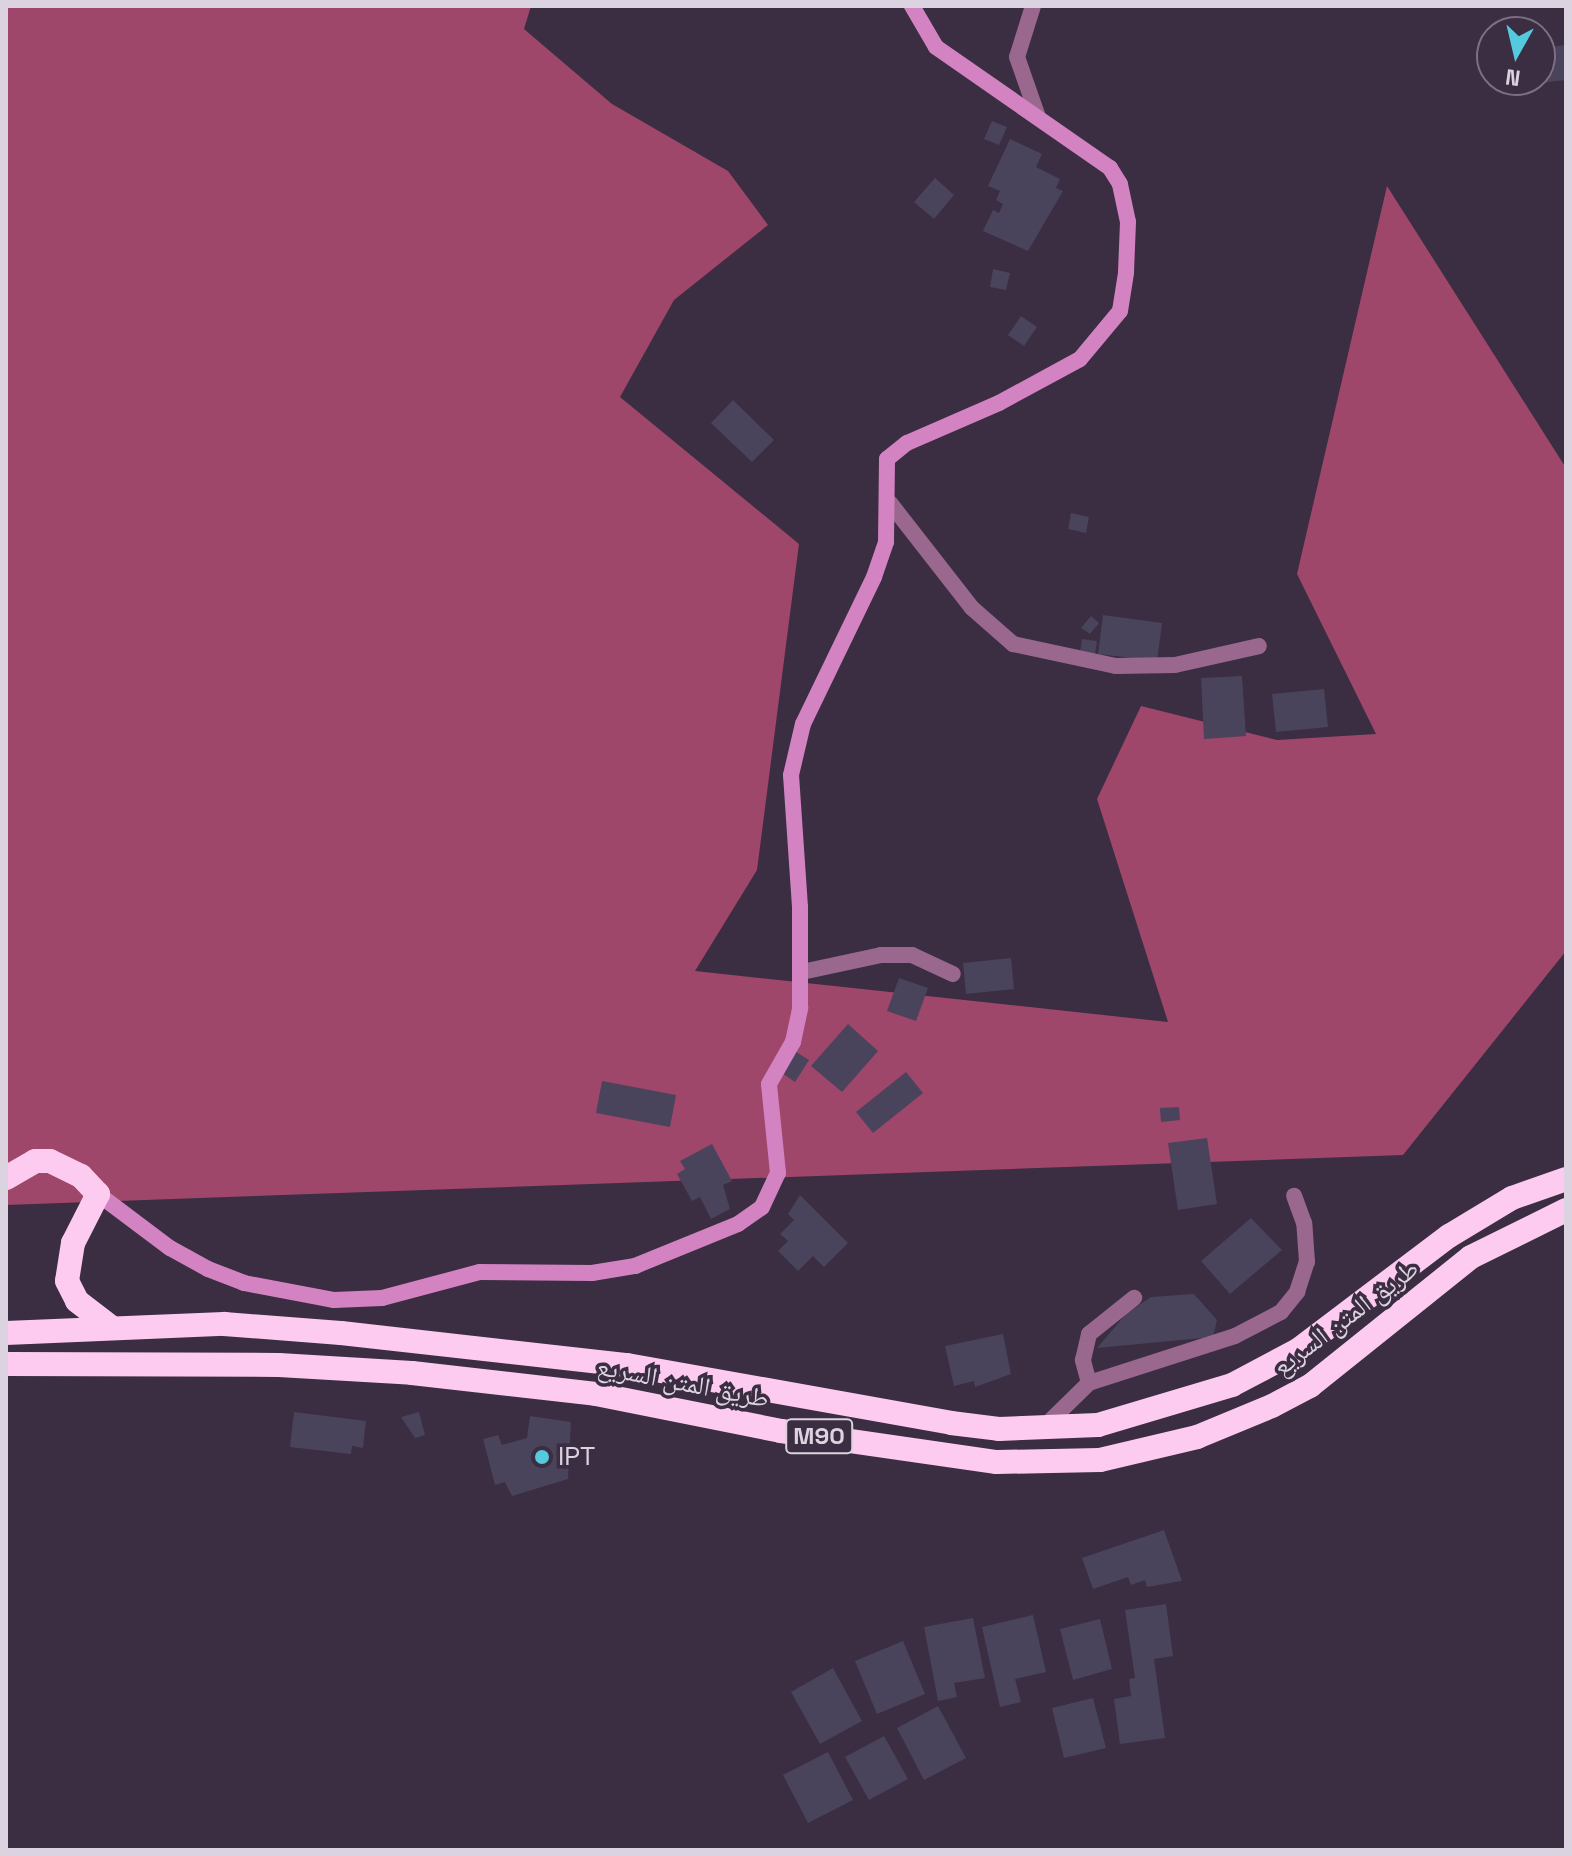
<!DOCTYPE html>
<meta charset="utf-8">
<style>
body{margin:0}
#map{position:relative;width:1572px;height:1856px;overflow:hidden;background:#3b2d42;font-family:"Space Grotesk","Noto Naskh Arabic",sans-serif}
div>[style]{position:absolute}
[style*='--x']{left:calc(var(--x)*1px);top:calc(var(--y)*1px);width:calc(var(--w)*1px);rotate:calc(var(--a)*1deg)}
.forest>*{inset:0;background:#9f466b}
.building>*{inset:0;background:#49445b}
.street>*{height:16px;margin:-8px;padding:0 8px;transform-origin:8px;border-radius:8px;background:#9a688e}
.secondary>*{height:16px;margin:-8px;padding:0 8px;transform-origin:8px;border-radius:8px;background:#d383c1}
.highway>*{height:24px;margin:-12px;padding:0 12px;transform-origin:12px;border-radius:12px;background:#fdcbf0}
.dots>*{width:22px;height:22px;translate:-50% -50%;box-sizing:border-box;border:4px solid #3b2d42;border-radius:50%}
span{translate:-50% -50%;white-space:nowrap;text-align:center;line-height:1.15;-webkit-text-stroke:7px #3b2d42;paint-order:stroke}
.shield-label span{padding:2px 6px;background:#3b2d42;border:2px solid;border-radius:6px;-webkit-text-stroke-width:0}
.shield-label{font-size:24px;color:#dcd3e0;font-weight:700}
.street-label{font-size:26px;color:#dcd3e0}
.poi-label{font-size:26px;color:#dcd3e0}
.left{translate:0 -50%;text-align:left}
.frame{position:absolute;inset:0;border:8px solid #dcd3e0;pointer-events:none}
.north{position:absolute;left:1476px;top:16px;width:80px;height:80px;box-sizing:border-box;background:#3b2d42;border:2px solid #7b6f81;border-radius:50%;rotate:188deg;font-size:22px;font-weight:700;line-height:32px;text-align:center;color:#dcd3e0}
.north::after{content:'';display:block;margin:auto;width:28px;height:36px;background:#55cade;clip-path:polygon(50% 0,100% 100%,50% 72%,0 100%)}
</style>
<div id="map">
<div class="forest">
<div style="clip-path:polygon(6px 6px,531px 6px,524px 29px,612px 104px,728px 171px,768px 225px,674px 300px,620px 397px,799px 544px,757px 870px,695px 971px,1168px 1022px,1097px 799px,1141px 706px,1277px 740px,1376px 734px,1297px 574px,1387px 186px,1566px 468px,1566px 951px,1403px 1155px,6px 1205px)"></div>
</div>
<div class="building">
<div style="clip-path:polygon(1566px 45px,1566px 80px,1530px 84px,1540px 80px,1540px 48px)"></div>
<div style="clip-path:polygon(992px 121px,1007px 127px,999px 145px,984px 139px)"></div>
<div style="clip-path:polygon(1010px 139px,1042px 154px,1036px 167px,1060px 179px,1056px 188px,1063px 191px,1028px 251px,983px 231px,993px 210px,999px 213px,1003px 204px,996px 200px,1000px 191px,988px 186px)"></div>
<div style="clip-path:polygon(935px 178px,954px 195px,934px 219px,914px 202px)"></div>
<div style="clip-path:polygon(993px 269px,1010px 273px,1006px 290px,990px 287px)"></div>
<div style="clip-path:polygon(1021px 316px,1037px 327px,1024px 346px,1008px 335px)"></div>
<div style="clip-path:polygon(733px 400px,774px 440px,752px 462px,711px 423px)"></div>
<div style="clip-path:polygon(1071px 513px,1089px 517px,1086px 533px,1068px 529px)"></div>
<div style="clip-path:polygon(1103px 615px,1162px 623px,1157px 661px,1098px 654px)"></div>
<div style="clip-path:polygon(1091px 616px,1099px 623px,1090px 634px,1081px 628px)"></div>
<div style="clip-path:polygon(1082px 639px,1097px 641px,1095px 655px,1080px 653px)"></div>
<div style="clip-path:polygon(1242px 676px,1246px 736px,1204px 739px,1201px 678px)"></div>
<div style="clip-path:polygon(1324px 689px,1328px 727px,1276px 732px,1272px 694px)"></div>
<div style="clip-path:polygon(1011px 958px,1014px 989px,966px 994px,963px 963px)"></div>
<div style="clip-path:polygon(899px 978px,928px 988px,916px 1021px,887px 1011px)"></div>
<div style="clip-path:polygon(848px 1024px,878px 1051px,842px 1092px,811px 1066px)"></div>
<div style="clip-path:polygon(793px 1050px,809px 1060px,795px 1082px,779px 1071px)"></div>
<div style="clip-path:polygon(906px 1072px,923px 1093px,873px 1133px,856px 1112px)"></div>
<div style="clip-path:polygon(602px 1081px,676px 1095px,670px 1127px,596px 1113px)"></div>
<div style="clip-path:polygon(1179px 1107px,1180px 1120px,1161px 1122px,1160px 1108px)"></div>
<div style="clip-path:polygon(1207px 1138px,1217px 1204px,1178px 1210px,1168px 1143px)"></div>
<div style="clip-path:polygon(712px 1144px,732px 1181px,723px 1185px,730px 1209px,711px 1219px,700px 1197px,692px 1201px,677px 1174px,685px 1169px,680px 1161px)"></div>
<div style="clip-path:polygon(800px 1195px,848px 1243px,824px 1267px,813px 1256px,798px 1271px,778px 1251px,788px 1241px,780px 1234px,794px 1220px,788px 1214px)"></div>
<div style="clip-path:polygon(1251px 1218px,1282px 1250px,1230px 1294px,1201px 1261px)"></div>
<div style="clip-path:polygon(1194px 1294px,1217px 1320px,1213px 1337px,1097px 1348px,1126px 1314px,1151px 1297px)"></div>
<div style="clip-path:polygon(1003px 1334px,1011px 1374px,975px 1387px,974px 1381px,954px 1386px,945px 1346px)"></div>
<div style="clip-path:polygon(294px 1412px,366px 1421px,363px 1448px,352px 1446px,351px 1454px,290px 1447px)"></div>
<div style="clip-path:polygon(419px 1412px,425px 1435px,415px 1438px,401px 1417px)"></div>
<div style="clip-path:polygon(530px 1416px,571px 1422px,568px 1479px,512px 1496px,505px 1482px,495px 1485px,483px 1439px,498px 1435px,502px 1445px,527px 1438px)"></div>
<div style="clip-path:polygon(1164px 1530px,1182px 1581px,1147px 1587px,1145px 1580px,1131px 1585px,1128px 1577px,1093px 1589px,1082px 1558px)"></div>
<div style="clip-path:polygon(1166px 1604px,1173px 1656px,1154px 1659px,1165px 1738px,1120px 1744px,1114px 1699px,1131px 1696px,1129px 1679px,1135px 1678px,1125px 1610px)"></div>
<div style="clip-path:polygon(1033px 1615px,1046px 1672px,1015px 1679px,1021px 1702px,1000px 1707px,982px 1627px)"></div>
<div style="clip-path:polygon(973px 1618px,985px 1678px,954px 1683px,957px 1697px,938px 1701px,924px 1627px)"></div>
<div style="clip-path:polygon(1100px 1619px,1112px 1669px,1073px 1680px,1060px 1629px)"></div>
<div style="clip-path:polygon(903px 1641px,925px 1694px,877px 1714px,855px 1661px)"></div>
<div style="clip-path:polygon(833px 1668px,862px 1721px,820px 1744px,791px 1692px)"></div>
<div style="clip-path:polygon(1093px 1698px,1106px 1748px,1064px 1758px,1052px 1708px)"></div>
<div style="clip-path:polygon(938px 1706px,966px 1758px,924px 1780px,897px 1728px)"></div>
<div style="clip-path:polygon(884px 1736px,908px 1779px,869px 1800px,845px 1757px)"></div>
<div style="clip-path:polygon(828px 1752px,853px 1800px,808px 1823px,783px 1775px)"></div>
</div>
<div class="street">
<div style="--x:1033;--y:6;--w:53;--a:107.4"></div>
<div style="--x:1017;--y:57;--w:60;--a:70.7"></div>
<div style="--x:890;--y:503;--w:133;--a:52"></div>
<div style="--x:972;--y:608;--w:55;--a:41.3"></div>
<div style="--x:1013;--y:644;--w:105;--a:12.1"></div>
<div style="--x:1116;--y:666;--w:59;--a:-1"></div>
<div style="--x:1175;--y:665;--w:86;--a:-12.7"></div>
<div style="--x:802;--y:972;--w:81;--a:-12.1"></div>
<div style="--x:881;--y:955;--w:31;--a:0"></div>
<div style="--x:912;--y:955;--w:45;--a:24.9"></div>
<div style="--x:1089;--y:1383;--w:24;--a:-105"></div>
<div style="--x:1083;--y:1360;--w:27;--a:-77"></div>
<div style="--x:1089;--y:1334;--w:58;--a:-38.7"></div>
<div style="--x:1042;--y:1429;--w:66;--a:-44.4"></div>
<div style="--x:1089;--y:1383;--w:153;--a:-17.8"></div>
<div style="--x:1235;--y:1336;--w:52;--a:-27.6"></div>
<div style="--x:1281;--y:1312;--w:26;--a:-51"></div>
<div style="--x:1297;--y:1292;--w:32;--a:-72"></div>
<div style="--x:1307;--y:1262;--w:39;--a:-94"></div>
<div style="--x:1304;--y:1223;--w:29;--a:-110"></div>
</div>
<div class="secondary">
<div style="--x:98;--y:1194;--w:90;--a:36.9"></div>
<div style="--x:170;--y:1248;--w:43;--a:28.9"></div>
<div style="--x:208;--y:1269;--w:39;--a:21"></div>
<div style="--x:244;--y:1283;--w:92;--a:10.7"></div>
<div style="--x:334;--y:1300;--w:48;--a:-2.4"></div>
<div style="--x:382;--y:1298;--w:101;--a:-14.9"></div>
<div style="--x:480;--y:1272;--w:112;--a:0.5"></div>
<div style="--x:592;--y:1273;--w:44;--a:-9.2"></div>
<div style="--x:635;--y:1266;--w:111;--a:-22.2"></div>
<div style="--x:738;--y:1224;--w:29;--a:-35"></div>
<div style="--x:762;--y:1207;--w:38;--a:-65"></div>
<div style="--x:778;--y:1173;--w:89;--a:-95.8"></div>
<div style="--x:769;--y:1084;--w:48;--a:-60.3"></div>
<div style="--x:793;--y:1042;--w:35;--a:-78"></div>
<div style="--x:800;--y:1008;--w:101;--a:-90"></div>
<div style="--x:800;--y:907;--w:132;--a:-93.9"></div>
<div style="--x:791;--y:775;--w:52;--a:-76.8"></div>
<div style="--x:803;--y:724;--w:163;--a:-64.2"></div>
<div style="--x:874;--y:577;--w:37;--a:-71"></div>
<div style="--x:886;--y:542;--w:83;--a:-89.3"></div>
<div style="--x:887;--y:459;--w:26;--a:-39"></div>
<div style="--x:907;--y:443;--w:100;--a:-23.5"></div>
<div style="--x:999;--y:403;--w:92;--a:-28.5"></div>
<div style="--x:1080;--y:359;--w:62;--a:-50.2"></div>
<div style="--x:1120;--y:311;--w:39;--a:-81"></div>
<div style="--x:1126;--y:272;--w:50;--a:-87.7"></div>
<div style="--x:1128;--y:222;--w:39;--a:-102"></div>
<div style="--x:1120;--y:184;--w:19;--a:-122"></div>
<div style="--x:1110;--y:168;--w:212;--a:-145.2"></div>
<div style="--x:936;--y:47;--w:48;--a:-120.3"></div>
</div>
<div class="highway">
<div style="--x:6;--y:1178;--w:34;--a:-30"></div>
<div style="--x:35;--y:1161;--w:15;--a:0"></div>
<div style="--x:50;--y:1161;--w:34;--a:26"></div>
<div style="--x:81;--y:1176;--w:25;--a:47"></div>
<div style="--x:98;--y:1194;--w:55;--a:117"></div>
<div style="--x:73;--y:1243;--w:38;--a:99"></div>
<div style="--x:67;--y:1281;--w:22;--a:63"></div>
<div style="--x:77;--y:1301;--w:44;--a:37.6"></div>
<div style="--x:6;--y:1333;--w:218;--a:-2.4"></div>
<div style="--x:224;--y:1324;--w:117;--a:4.4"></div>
<div style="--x:341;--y:1333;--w:288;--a:6.4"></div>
<div style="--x:627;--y:1365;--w:329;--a:10.1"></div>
<div style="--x:951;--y:1423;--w:48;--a:7.1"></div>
<div style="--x:999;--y:1429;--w:99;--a:-2.3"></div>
<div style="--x:1098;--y:1425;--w:140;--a:-16.6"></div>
<div style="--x:1232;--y:1385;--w:75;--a:-27.9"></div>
<div style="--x:1298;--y:1350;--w:189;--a:-37.1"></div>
<div style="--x:1449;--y:1236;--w:74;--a:-31.1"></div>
<div style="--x:1512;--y:1198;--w:57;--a:-19.4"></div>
<div style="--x:6;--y:1364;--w:273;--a:0.2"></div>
<div style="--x:279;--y:1365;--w:133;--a:3.4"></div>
<div style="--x:412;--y:1373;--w:185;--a:6.5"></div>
<div style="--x:596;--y:1394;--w:189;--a:11.3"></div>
<div style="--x:781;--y:1431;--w:218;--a:8.2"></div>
<div style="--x:997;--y:1462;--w:103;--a:-1.1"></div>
<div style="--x:1100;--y:1460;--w:100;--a:-13.3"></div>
<div style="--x:1197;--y:1437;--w:81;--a:-22.5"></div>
<div style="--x:1272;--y:1406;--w:43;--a:-27.8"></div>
<div style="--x:1310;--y:1386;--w:206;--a:-38.7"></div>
<div style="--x:1471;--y:1257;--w:106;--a:-26.3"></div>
</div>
<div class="dots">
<div style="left:542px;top:1457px;background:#55cade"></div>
</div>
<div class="shield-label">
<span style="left:819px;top:1436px">M90</span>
</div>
<div class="street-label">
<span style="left:1346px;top:1318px;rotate:-37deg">طريق المتن السريع</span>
<span style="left:683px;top:1383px;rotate:11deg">طريق المتن السريع</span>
</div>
<div class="poi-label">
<span class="left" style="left:558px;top:1457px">IPT</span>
</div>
<div class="frame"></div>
<div class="north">N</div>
</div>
